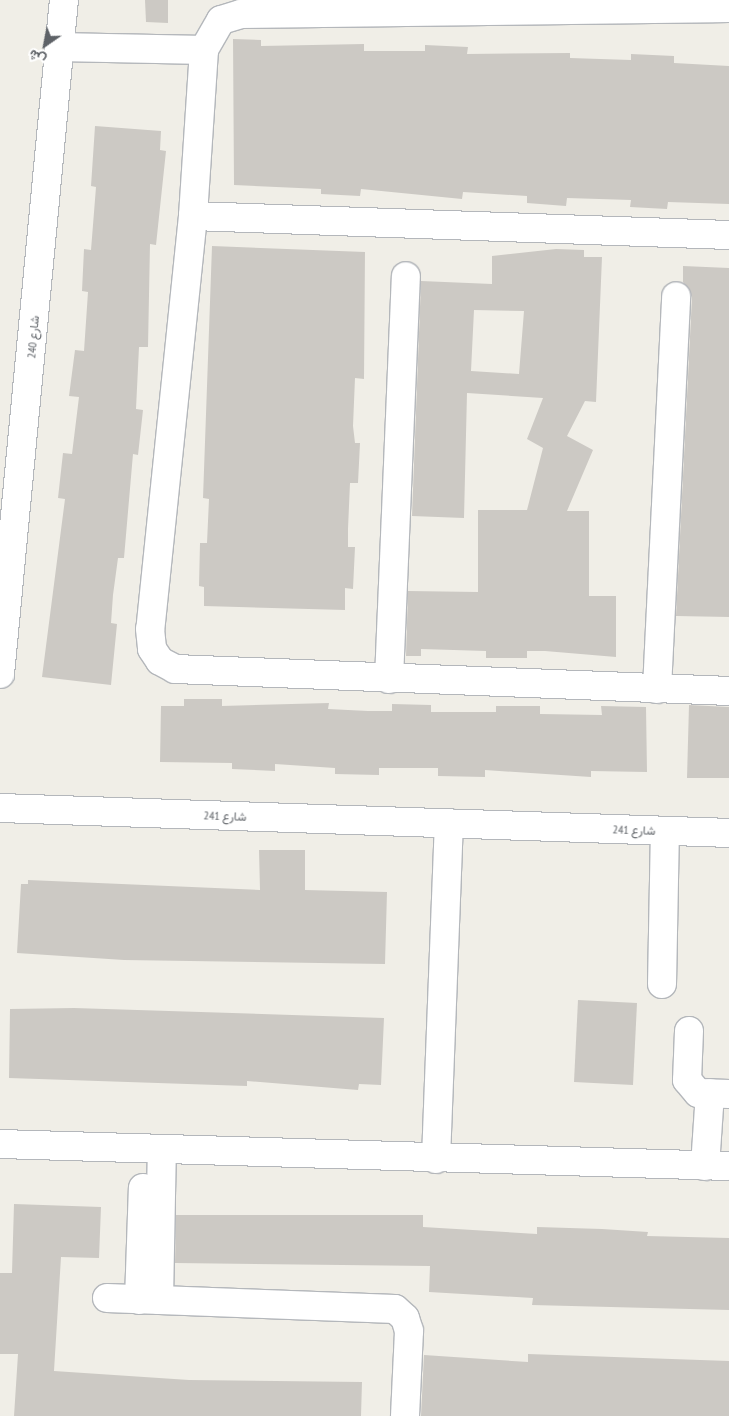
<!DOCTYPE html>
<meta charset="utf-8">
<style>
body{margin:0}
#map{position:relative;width:729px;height:1416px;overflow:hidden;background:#f0eee7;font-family:"PT Sans Narrow",Vazirmatn,sans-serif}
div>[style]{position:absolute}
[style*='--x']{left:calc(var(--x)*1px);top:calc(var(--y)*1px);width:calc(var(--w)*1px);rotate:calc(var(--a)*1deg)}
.building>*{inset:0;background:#ccc9c4}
.roads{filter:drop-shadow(1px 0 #b4b7bb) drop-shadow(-1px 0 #b4b7bb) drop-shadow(0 1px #b4b7bb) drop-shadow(0 -1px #b4b7bb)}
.minor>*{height:28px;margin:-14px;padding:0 14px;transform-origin:14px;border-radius:14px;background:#fff}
span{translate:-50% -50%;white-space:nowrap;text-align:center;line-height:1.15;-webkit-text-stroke:4px #fff;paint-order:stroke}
.street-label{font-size:12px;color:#5e6267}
.north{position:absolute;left:20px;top:20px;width:50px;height:50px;-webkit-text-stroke:4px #fff;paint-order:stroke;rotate:213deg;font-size:14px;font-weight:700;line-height:20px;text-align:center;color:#5e6267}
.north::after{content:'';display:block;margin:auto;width:18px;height:22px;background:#5e6267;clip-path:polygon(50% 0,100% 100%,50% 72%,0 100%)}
</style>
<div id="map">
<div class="building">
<div style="clip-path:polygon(145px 0,168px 0,168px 23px,146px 22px)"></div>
<div style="clip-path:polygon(233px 39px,261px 40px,261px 46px,364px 44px,364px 51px,425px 51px,425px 45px,468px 47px,467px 54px,570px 53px,570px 58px,631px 60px,631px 54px,674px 56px,674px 63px,729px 66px,729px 204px,668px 202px,667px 209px,630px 207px,631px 200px,567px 198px,566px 206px,527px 203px,527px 196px,463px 192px,462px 199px,361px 189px,360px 196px,321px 194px,321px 189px,234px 185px)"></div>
<div style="clip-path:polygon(95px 126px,161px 131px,160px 150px,166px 151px,156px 245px,150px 244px,148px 347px,139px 347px,136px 409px,143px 410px,138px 455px,133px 454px,124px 558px,118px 558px,113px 595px,111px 623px,117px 624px,111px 685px,42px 677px,65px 499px,58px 498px,63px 453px,72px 454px,79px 397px,69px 396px,75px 350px,84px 351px,88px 292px,82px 291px,84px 249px,91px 250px,96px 187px,91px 186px)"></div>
<div style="clip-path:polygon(212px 246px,365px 252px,364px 379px,355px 378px,353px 426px,355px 443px,360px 443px,358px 483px,350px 483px,348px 529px,348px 547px,355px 547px,353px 589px,345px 588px,345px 610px,204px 606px,204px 587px,199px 586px,200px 543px,207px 543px,209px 499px,203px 498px)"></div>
<div style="clip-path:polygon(evenodd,556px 249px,584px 250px,584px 257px,602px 257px,596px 402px,585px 401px,567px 436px,593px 450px,567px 511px,589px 511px,589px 596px,616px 596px,616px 657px,545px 651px,527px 651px,527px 658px,486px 658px,486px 651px,421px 649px,421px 656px,406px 656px,408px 591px,478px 592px,478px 510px,527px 510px,543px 448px,527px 439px,543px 398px,467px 393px,464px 518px,412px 516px,421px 281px,492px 284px,492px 256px,556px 249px,474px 310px,524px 311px,519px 374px,471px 371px,474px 310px)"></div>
<div style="clip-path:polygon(683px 266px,729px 268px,729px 617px,676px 616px,692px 297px,683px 282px)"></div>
<div style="clip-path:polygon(184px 699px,222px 699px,222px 706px,329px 703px,328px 709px,368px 711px,392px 711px,392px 704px,431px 705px,431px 712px,496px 712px,496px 706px,540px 706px,540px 714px,602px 715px,601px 706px,646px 707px,647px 772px,591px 771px,591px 777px,485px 770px,485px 777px,438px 776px,438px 768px,379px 768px,379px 775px,335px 774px,335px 768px,275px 764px,275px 771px,232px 769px,232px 763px,160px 762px,161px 706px,184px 706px)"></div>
<div style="clip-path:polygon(689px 705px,729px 707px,729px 778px,687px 778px)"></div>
<div style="clip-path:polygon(259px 850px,305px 850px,305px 890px,387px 892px,385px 964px,124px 960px,17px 953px,21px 884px,28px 884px,28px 880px,260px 890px)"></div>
<div style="clip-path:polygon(578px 1000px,637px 1003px,633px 1085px,574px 1082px)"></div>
<div style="clip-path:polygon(74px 1008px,384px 1018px,381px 1085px,359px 1084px,358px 1090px,247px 1081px,247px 1086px,9px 1078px,10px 1009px)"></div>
<div style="clip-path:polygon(14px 1204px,101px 1207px,99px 1258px,61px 1257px,54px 1371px,189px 1380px,362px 1382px,361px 1416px,14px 1416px,18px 1354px,0 1354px,0 1273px,12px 1273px)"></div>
<div style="clip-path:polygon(176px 1215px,423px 1215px,423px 1227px,537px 1234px,537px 1227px,602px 1229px,648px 1232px,647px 1236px,729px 1238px,729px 1310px,532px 1305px,533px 1298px,429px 1292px,430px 1266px,175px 1263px)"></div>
<div style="clip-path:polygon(528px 1354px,729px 1361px,729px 1416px,421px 1416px,424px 1355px,528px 1362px)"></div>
</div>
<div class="roads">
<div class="minor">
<div style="--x:729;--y:8;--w:488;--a:179.3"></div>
<div style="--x:241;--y:14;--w:21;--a:163"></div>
<div style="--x:221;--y:20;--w:34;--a:120"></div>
<div style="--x:204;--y:50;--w:166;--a:93.8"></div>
<div style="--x:193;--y:216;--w:415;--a:95.9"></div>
<div style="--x:150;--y:629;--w:20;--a:84"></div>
<div style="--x:152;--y:649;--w:14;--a:56"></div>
<div style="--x:160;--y:661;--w:17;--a:28"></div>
<div style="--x:175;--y:669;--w:554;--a:2.27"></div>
<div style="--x:59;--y:47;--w:145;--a:1.2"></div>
<div style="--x:193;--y:216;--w:536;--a:2.03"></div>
<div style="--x:0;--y:674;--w:677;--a:-84.58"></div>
<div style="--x:389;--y:679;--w:403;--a:-87.6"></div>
<div style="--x:657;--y:689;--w:393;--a:-87.2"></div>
<div style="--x:0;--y:808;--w:729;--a:1.96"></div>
<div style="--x:662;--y:984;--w:153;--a:-88.9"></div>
<div style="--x:689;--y:1031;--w:49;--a:92.3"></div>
<div style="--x:687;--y:1080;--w:17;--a:50"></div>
<div style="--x:698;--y:1093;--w:31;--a:2"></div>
<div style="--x:0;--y:1144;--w:729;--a:1.73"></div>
<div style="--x:436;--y:1159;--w:336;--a:-87.8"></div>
<div style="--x:705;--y:1166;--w:73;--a:-86.1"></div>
<div style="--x:107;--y:1298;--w:288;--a:2.2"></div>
<div style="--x:395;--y:1309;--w:13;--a:42"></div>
<div style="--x:405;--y:1318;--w:14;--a:73"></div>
<div style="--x:409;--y:1331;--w:85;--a:92.7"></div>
<div style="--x:139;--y:1300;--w:112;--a:-88"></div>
<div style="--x:159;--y:1300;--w:151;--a:-88.9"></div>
</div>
</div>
<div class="street-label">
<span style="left:33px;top:337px;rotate:-85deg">شارع 240</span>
<span style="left:225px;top:816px;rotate:2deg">شارع 241</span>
<span style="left:634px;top:830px;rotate:2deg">شارع 241</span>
</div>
<div class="north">ش</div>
</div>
